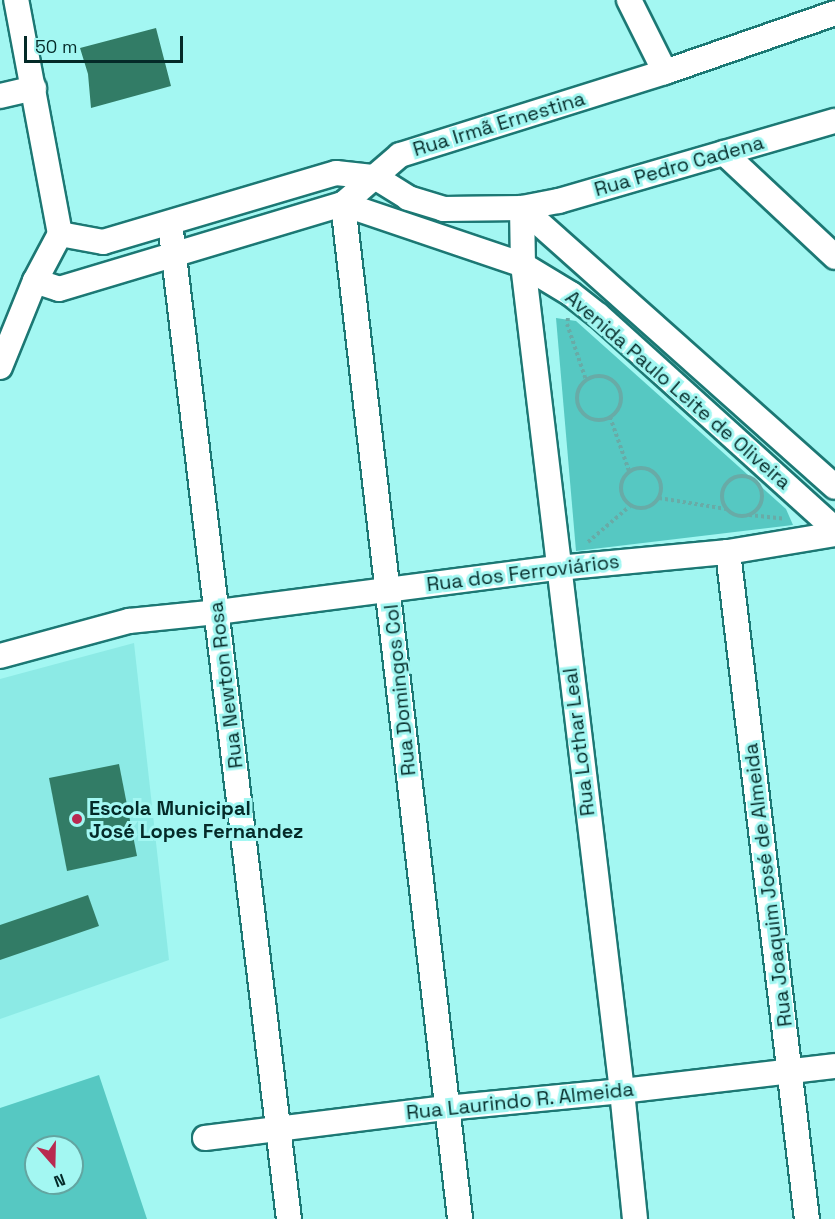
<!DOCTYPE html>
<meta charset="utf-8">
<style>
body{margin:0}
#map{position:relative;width:835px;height:1219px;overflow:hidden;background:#a3f7f2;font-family:"Space Grotesk",sans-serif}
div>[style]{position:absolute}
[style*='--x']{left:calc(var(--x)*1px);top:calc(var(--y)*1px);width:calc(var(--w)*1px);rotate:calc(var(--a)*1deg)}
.built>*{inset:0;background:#8ceae5}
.green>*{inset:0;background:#56c8c2}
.building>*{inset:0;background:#327c66}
.path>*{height:4px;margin-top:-2px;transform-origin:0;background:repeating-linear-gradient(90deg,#68aba7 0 3px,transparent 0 6px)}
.path>.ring{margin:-2px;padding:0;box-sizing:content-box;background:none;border:4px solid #68aba7;border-radius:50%}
.roads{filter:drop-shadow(2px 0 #1c7874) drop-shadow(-2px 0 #1c7874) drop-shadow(0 2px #1c7874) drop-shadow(0 -2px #1c7874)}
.minor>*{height:24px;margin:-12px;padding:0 12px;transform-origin:12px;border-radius:12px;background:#fff}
.dots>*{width:16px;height:16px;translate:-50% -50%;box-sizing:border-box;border:3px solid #a3f7f2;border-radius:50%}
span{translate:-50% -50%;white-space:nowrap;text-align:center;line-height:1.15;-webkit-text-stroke:6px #a3f7f2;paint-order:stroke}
.street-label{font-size:20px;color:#042a28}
.poi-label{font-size:20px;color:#042a28;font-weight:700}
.left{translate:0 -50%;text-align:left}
.north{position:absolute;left:24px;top:1135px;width:60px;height:60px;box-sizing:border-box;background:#a3f7f2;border:2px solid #63a5a1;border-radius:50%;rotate:160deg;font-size:16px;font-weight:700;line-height:24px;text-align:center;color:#042a28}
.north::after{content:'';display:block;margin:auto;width:21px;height:27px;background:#b92950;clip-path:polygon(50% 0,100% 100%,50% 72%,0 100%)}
.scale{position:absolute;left:24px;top:36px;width:159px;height:27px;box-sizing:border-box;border:3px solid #042a28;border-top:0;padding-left:8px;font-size:18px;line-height:21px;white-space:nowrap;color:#042a28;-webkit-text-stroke:4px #a3f7f2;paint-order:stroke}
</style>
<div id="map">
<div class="built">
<div style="clip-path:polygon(134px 643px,169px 960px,0 1019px,0 679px)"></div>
</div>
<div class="green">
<div style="clip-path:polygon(556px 318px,576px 321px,786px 509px,793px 525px,576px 551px)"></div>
<div style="clip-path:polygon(evenodd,99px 1075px,147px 1219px,0 1219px,0 1108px,99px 1075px,36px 1147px,72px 1147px,72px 1183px,36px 1183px,36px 1147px)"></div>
</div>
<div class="building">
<div style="clip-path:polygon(156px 28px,171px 86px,91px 108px,88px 74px,80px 48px)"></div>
<div style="clip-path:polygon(119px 764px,137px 856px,67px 871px,49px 778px)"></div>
<div style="clip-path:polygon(88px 895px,99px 926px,0 960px,0 925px)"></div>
</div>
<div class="path">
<div style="--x:568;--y:318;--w:6;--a:99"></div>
<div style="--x:567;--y:324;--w:59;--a:71.3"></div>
<div class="ring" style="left:577px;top:376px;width:40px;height:40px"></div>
<div style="--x:610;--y:417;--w:57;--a:70.6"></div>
<div class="ring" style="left:621px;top:468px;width:36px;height:36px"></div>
<div class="ring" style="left:722px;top:476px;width:36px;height:36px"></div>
<div style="--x:659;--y:498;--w:68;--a:9.3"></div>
<div style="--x:749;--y:515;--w:36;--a:6"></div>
<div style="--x:588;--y:542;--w:55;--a:-40.6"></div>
</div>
<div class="roads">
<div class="minor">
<div style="--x:629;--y:0;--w:80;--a:63.4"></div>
<div style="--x:0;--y:96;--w:35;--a:-13"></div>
<div style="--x:724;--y:153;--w:152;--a:43.1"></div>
<div style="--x:343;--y:204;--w:1022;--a:83.42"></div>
<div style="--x:343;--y:204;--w:190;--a:18.7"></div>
<div style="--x:523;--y:265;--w:56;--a:31.1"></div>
<div style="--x:571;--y:294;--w:34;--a:38"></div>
<div style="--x:598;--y:315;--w:319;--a:42.1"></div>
<div style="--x:170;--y:223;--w:1003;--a:83.19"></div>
<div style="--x:60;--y:234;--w:44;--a:10.5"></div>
<div style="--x:103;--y:242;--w:243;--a:-16.5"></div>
<div style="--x:336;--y:173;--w:39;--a:6"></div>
<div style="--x:375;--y:177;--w:39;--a:32"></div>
<div style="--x:408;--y:198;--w:37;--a:17"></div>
<div style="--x:443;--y:209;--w:79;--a:-0.7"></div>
<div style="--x:522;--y:208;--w:419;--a:41.7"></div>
<div style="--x:35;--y:281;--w:25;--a:18"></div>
<div style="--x:59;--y:289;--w:296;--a:-16.7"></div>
<div style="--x:343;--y:204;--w:75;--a:-40.7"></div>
<div style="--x:400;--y:155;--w:278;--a:-17.4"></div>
<div style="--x:665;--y:72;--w:180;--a:-19.1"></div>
<div style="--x:0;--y:367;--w:93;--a:-67.9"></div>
<div style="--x:35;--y:281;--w:53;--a:-62"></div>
<div style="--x:60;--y:234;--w:238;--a:-100.6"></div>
<div style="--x:728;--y:552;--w:672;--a:83.25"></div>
<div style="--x:0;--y:656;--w:134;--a:-15.2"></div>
<div style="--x:129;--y:621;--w:88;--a:-5.8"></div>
<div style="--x:217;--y:612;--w:344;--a:-7.4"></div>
<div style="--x:558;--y:568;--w:171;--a:-5.4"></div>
<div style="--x:728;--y:552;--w:109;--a:-9.5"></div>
<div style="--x:205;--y:1138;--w:243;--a:-7.1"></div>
<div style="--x:446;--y:1108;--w:177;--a:-5.5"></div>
<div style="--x:622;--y:1091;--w:214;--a:-6.7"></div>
<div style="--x:635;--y:1219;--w:129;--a:-95.8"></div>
<div style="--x:622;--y:1091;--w:832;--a:-96.83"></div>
<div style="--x:523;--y:265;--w:57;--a:-91"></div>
<div style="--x:522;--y:208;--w:38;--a:-11"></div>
<div style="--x:559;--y:201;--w:287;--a:-16.2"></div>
</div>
</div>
<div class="dots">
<div style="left:77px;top:819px;background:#b92950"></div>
</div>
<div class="street-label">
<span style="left:499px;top:124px;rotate:-17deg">Rua Irmã Ernestina</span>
<span style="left:679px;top:166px;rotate:-16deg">Rua Pedro Cadena</span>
<span style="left:678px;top:390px;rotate:41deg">Avenida Paulo Leite de Oliveira</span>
<span style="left:523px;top:573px;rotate:-7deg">Rua dos Ferroviários</span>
<span style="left:226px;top:685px;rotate:-97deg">Rua Newton Rosa</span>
<span style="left:400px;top:690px;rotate:-96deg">Rua Domingos Col</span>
<span style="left:579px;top:742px;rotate:-97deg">Rua Lothar Leal</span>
<span style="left:768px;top:885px;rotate:-97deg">Rua Joaquim José de Almeida</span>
<span style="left:520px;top:1101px;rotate:-6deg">Rua Laurindo R. Almeida</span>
</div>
<div class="poi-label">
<span class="left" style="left:89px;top:820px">Escola Municipal<br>José Lopes Fernandez</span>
</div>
<div class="north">N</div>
<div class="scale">50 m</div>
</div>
